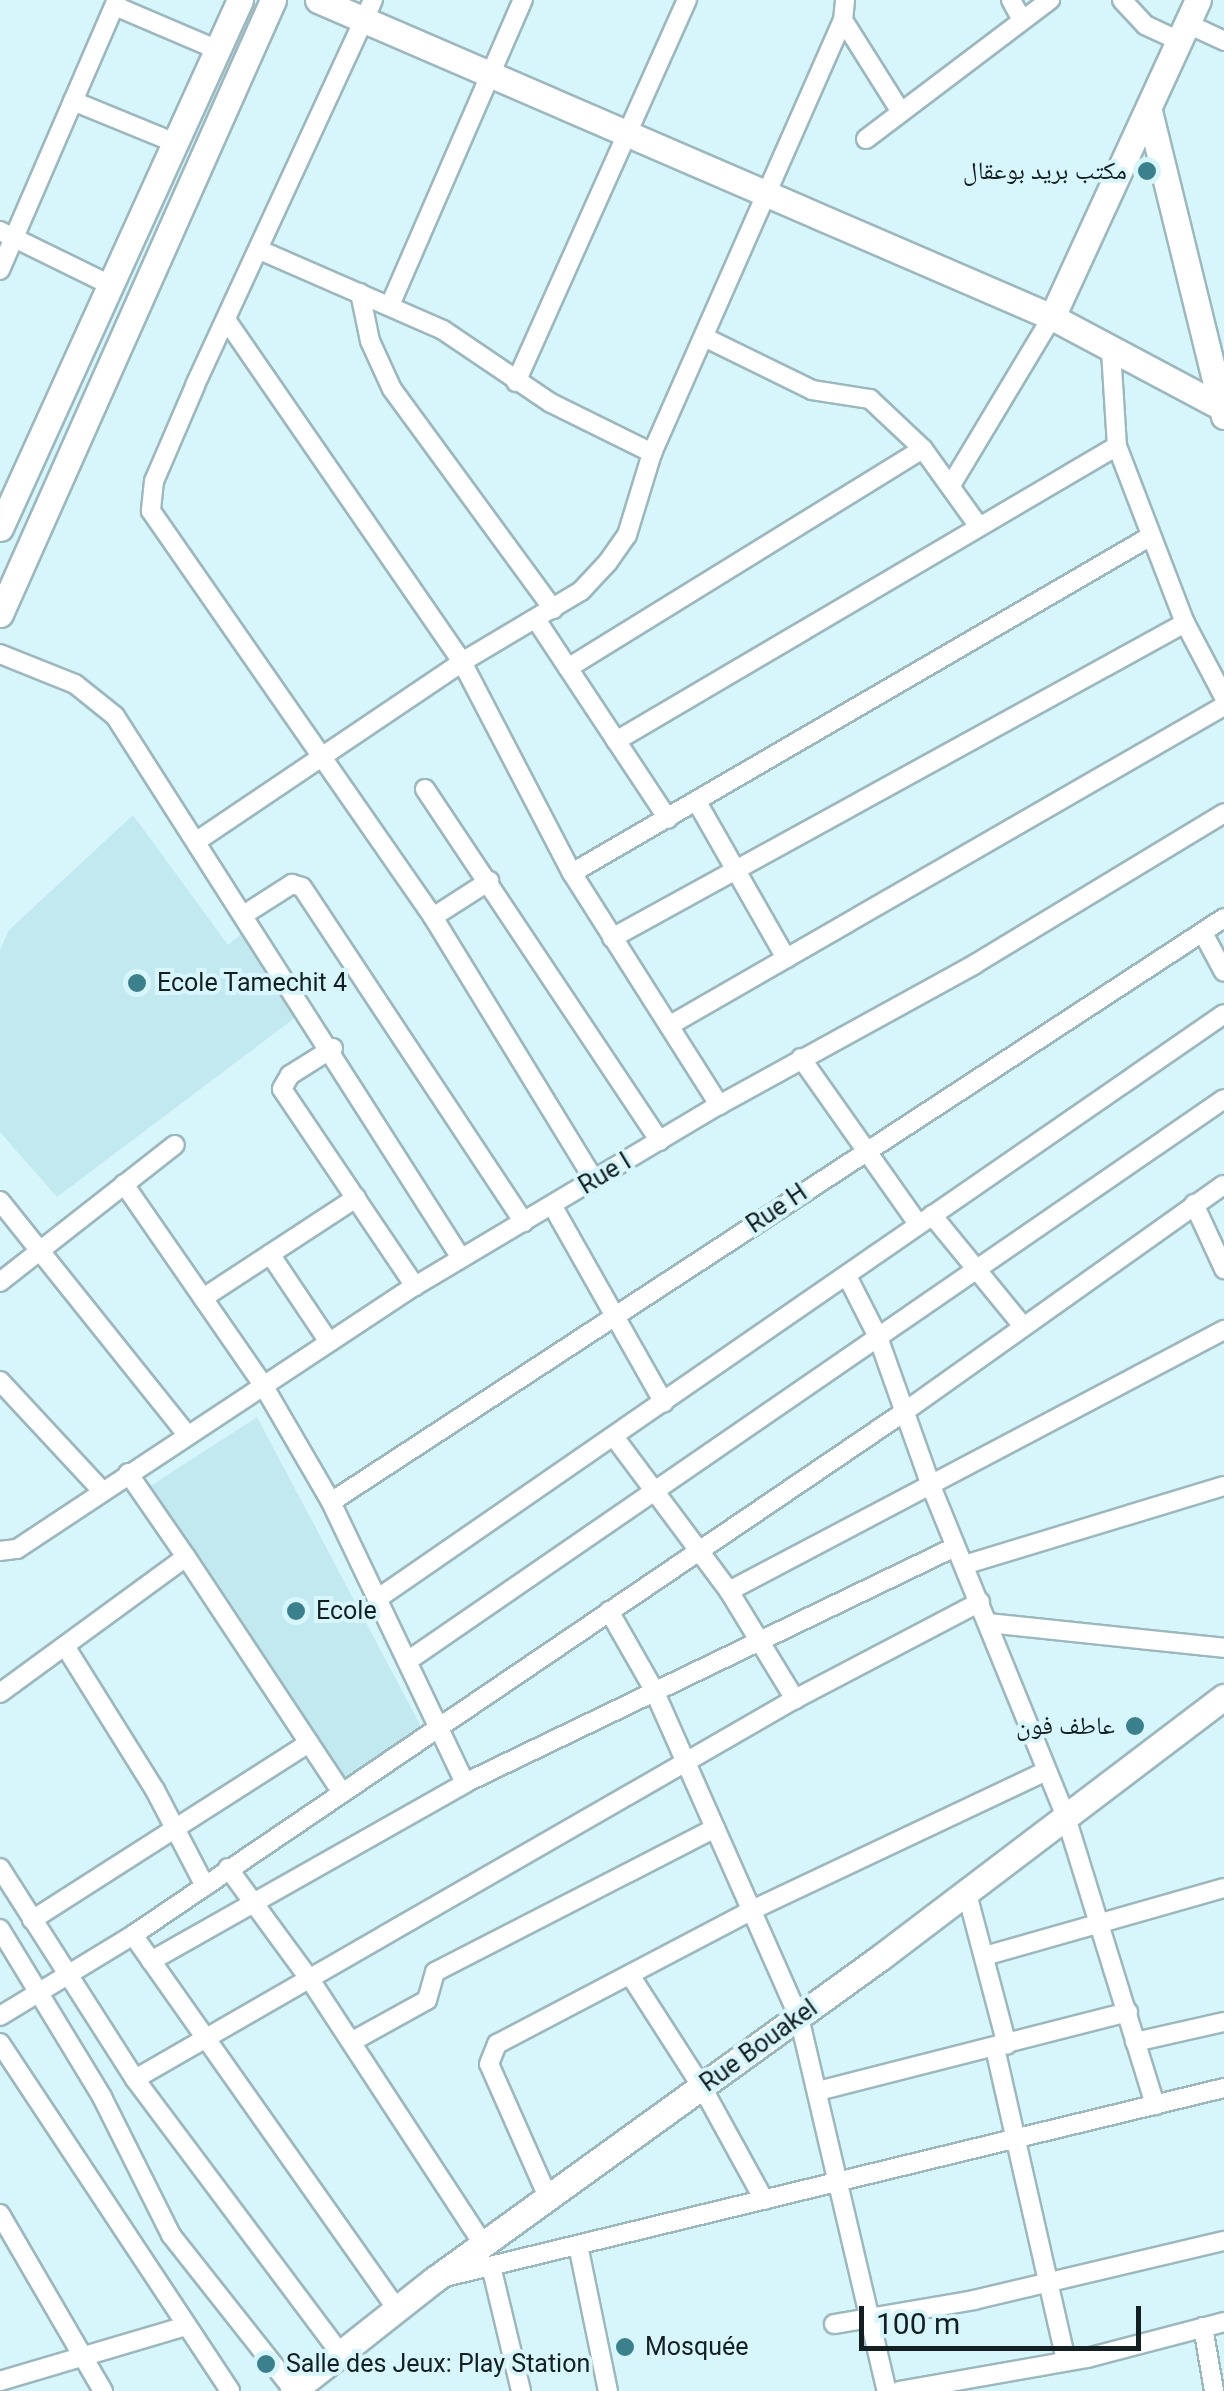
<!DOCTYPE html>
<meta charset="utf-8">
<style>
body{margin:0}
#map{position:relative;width:1224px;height:2391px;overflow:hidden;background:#d7f6fc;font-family:Roboto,"Noto Naskh Arabic",sans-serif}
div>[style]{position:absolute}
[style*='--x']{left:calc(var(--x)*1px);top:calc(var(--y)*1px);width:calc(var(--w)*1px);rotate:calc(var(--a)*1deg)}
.built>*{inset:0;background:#c2e9ef}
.roads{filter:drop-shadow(2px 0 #9bb8be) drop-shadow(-2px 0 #9bb8be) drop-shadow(0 2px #9bb8be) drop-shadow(0 -2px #9bb8be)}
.street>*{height:18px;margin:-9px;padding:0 9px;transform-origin:9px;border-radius:9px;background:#fff}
.secondary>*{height:25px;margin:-12.5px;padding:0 12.5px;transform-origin:12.5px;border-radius:12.5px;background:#fff}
.dots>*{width:28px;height:28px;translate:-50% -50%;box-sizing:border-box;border:5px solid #d7f6fc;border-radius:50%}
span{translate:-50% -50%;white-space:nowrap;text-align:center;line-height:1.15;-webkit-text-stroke:8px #d7f6fc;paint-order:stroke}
.poi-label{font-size:25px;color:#141f21}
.right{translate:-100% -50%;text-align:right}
.left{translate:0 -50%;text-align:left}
.street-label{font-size:25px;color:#141f21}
.scale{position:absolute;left:859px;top:2306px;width:282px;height:45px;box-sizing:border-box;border:5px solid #141f21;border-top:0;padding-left:12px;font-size:30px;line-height:35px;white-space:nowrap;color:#141f21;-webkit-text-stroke:8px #d7f6fc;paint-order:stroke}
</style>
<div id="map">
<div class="built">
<div style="clip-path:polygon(133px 815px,228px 945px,241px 934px,296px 1017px,57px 1197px,0 1132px,0 950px,9px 930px)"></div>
<div style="clip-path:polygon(257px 1417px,425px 1734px,346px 1780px,149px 1487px)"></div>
</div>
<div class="roads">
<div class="street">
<div style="--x:373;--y:0;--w:425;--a:114.8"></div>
<div style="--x:195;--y:386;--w:103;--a:113.3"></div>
<div style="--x:154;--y:481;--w:30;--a:96"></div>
<div style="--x:151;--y:511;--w:494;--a:55.2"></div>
<div style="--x:433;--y:917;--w:308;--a:58.5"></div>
<div style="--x:1011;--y:0;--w:23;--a:61"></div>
<div style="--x:1122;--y:0;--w:34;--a:47"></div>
<div style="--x:1145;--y:25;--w:40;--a:25"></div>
<div style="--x:115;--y:6;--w:112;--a:23.1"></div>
<div style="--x:843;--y:20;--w:109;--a:57.8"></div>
<div style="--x:1188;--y:24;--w:40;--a:25"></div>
<div style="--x:73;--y:101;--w:113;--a:22.3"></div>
<div style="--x:866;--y:139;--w:231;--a:-37.1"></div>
<div style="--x:0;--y:231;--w:123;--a:26.1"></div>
<div style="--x:262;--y:251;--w:197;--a:23.6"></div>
<div style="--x:443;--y:330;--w:130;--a:34.1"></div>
<div style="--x:551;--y:403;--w:113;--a:26.3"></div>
<div style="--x:0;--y:270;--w:294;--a:-66.6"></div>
<div style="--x:360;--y:293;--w:49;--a:78.2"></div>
<div style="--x:370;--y:341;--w:53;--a:65.4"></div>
<div style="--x:392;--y:389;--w:273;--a:53.8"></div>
<div style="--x:391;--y:303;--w:331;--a:-66.5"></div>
<div style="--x:227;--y:321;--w:414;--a:55.4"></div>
<div style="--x:462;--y:662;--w:238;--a:62.5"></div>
<div style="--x:572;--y:873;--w:275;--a:57.6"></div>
<div style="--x:706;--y:338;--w:118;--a:26.1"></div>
<div style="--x:812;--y:390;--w:59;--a:8.8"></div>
<div style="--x:870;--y:399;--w:73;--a:43.3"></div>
<div style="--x:923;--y:449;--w:92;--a:54.2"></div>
<div style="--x:1111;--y:351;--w:95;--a:86.4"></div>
<div style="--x:1117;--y:446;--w:190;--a:69"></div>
<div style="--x:1185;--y:623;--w:84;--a:62.2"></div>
<div style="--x:516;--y:382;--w:419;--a:-65.9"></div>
<div style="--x:951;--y:485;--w:196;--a:-59"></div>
<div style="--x:537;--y:621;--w:237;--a:56.5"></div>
<div style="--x:0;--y:654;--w:81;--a:21.8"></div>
<div style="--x:75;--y:684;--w:51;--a:38.7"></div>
<div style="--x:115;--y:716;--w:643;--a:57.45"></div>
<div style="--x:568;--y:668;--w:417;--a:-31.7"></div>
<div style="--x:616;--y:741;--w:581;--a:-30.49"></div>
<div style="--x:425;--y:789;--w:423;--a:56.3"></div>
<div style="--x:697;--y:802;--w:180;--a:60.3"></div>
<div style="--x:197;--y:841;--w:320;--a:-34"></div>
<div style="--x:462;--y:662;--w:139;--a:-30.8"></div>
<div style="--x:581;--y:591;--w:40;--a:-47"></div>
<div style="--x:608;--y:562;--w:33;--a:-55"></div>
<div style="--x:627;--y:535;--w:86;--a:-73"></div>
<div style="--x:652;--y:453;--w:473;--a:-66.2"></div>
<div style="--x:843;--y:20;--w:20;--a:-84"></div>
<div style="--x:572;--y:873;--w:670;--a:-30.2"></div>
<div style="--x:245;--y:914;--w:56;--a:-32.6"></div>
<div style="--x:292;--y:884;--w:10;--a:17"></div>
<div style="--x:302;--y:887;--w:402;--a:56.5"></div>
<div style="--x:433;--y:917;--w:67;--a:-32.7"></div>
<div style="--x:1203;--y:933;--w:44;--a:61.7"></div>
<div style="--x:612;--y:938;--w:654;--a:-28.8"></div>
<div style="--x:672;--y:1024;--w:637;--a:-29.95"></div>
<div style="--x:333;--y:1048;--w:51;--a:147.9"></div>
<div style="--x:290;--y:1075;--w:16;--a:120"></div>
<div style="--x:282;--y:1089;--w:238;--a:56"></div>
<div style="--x:801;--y:1058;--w:204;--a:54.8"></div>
<div style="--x:124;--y:1184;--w:244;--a:55.3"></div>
<div style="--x:263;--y:1385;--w:135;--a:59.8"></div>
<div style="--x:331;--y:1502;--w:311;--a:64.5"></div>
<div style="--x:0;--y:1201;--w:297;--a:51.3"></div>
<div style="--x:1194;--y:1204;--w:72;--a:65.2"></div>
<div style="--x:552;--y:1205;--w:227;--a:60.5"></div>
<div style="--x:932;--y:1215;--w:142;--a:50.7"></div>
<div style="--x:270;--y:1254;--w:106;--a:56.2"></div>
<div style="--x:848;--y:1278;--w:66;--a:63"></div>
<div style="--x:878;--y:1337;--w:158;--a:70.4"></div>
<div style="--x:931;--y:1486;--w:354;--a:67.8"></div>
<div style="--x:1065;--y:1814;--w:305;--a:72.8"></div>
<div style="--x:0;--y:1282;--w:222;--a:-38.1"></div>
<div style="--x:203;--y:1298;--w:183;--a:-33.2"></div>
<div style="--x:0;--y:1381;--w:151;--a:47.1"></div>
<div style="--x:615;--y:1438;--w:191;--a:53.3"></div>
<div style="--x:729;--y:1591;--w:127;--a:58.6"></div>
<div style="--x:331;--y:1502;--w:1067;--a:-33.18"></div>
<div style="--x:0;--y:1551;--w:17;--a:-7"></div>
<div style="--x:17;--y:1549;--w:477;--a:-33.5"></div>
<div style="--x:415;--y:1286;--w:354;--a:-30.8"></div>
<div style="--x:719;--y:1105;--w:292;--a:-28.8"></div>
<div style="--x:975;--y:964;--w:291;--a:-31.2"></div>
<div style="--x:186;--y:1557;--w:283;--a:56.5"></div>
<div style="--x:964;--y:1565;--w:272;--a:-16.9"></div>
<div style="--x:729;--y:1591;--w:560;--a:-27.8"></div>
<div style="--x:377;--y:1599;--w:1029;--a:-34.63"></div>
<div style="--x:609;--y:1611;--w:89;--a:60.3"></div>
<div style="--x:653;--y:1688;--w:360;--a:66.1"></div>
<div style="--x:799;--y:2017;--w:384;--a:76.8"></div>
<div style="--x:988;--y:1623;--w:237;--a:6"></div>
<div style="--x:65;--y:1646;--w:170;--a:58"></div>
<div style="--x:155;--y:1790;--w:108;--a:62.5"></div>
<div style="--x:409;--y:1660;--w:989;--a:-34.54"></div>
<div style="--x:0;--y:1693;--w:230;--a:-36.2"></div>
<div style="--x:186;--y:1557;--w:102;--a:-124.6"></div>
<div style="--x:0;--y:1868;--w:250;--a:57.4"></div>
<div style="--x:135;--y:2079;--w:344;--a:53.2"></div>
<div style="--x:228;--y:1868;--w:140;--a:53.7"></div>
<div style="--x:311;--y:1981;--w:316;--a:56.8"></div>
<div style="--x:966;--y:1890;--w:160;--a:75.2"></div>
<div style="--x:32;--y:1920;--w:329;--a:-32.6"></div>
<div style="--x:0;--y:1929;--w:197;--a:58.7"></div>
<div style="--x:102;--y:2097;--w:154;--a:63.4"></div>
<div style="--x:171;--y:2235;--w:199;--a:51.7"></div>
<div style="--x:133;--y:1935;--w:460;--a:54.8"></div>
<div style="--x:985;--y:1956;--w:248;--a:-15.9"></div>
<div style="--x:151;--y:1961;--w:361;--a:-29.5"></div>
<div style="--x:465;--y:1783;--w:544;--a:-25.72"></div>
<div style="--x:630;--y:1975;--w:133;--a:57.3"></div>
<div style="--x:702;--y:2087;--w:129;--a:61.2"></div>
<div style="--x:0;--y:2016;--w:156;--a:-31.3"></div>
<div style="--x:133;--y:1935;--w:932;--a:-34.15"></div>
<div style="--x:904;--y:1412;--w:392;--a:-35.4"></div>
<div style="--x:351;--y:2042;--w:87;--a:-28.9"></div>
<div style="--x:427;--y:2000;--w:29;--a:-74"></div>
<div style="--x:435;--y:1972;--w:315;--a:-27.2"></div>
<div style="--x:1135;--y:2042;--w:91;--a:-12.7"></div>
<div style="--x:0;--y:2043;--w:417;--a:56.5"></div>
<div style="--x:995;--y:2048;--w:321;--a:77.2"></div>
<div style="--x:135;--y:2079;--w:762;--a:-29.93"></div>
<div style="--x:795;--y:1699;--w:209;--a:-27.7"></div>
<div style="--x:818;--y:2091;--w:320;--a:-14.3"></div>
<div style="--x:548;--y:2197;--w:145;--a:-113.9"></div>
<div style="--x:489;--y:2064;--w:22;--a:-68"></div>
<div style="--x:497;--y:2044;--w:288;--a:-27.7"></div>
<div style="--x:752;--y:1910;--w:325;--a:-25.3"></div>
<div style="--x:0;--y:2214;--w:205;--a:59.8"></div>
<div style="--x:578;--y:2245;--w:149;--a:78.4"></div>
<div style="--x:491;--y:2266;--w:129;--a:76.5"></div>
<div style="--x:445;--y:2277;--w:802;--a:-13.64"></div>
<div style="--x:834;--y:2324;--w:142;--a:-9.7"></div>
<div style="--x:974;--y:2300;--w:257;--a:-13.3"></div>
<div style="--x:1203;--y:2327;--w:65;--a:80.2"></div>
<div style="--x:0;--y:2381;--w:190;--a:-16.5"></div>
<div style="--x:899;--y:2391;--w:191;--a:-10"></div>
<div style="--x:1087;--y:2358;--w:142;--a:-14.7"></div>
</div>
<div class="secondary">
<div style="--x:318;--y:0;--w:800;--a:23.36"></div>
<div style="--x:1052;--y:317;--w:191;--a:28"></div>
<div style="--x:1149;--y:111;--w:314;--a:76.2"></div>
<div style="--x:1052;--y:317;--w:349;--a:-65.3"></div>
<div style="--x:0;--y:528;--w:580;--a:-65.56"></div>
<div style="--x:0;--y:614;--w:672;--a:-66.03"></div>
<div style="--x:293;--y:2391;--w:181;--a:-38.3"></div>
<div style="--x:435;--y:2279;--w:550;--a:-35.83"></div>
<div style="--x:881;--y:1957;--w:430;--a:-37.2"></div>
</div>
</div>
<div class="dots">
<div style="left:1147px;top:171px;background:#3b818d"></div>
<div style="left:137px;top:983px;background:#3b818d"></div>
<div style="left:296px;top:1611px;background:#3b818d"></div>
<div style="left:1135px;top:1726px;background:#3b818d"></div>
<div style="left:625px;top:2347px;background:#3b818d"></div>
<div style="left:266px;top:2364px;background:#3b818d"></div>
</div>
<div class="poi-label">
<span class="right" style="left:1127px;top:171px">مكتب بريد بوعقال</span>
<span class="left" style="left:157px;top:983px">Ecole Tamechit 4</span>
<span class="left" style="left:316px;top:1611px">Ecole</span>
<span class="right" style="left:1115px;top:1726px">عاطف فون</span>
<span class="left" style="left:645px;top:2347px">Mosquée</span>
<span class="left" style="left:286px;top:2364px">Salle des Jeux: Play Station</span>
</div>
<div class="street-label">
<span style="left:605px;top:1174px;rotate:-31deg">Rue I</span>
<span style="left:777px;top:1209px;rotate:-34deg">Rue H</span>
<span style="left:759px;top:2046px;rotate:-36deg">Rue Bouakel</span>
</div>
<div class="scale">100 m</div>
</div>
